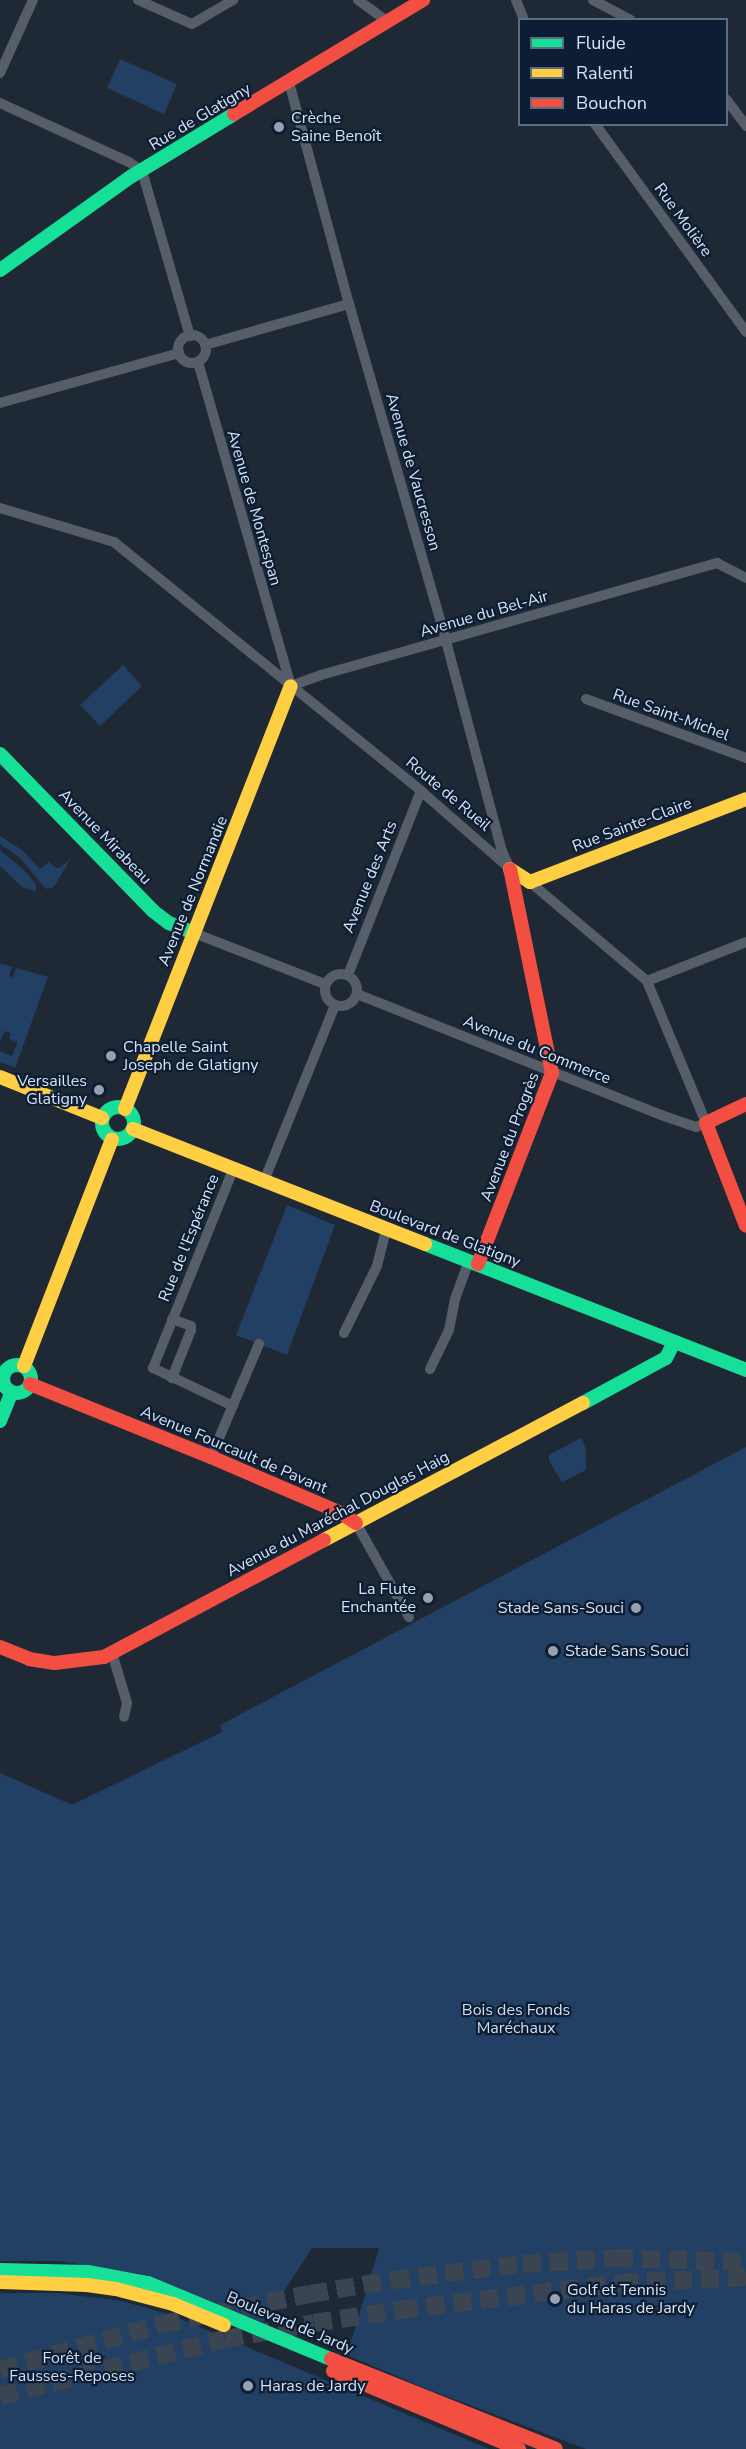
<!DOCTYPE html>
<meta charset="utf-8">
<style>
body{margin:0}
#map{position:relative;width:746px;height:2449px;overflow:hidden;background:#1f2936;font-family:"Nunito Sans",sans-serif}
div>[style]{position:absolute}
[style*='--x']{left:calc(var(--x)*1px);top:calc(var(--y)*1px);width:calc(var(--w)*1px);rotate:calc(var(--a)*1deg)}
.green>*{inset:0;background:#223f64}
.highway-tunnel>*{height:18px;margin-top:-9px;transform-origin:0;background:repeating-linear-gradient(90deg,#3b4552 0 18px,transparent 0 27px)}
.street>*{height:10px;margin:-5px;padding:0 5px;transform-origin:5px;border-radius:5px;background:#555e69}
.street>.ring{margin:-5px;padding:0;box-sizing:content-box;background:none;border:10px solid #555e69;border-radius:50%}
.fast>*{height:14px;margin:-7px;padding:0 7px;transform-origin:7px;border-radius:7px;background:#16e098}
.fast>.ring{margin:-7px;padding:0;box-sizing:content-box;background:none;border:14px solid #16e098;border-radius:50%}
.slow>*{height:14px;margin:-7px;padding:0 7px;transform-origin:7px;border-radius:7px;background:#ffcf43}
.jam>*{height:14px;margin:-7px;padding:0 7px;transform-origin:7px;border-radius:7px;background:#f24e42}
.dots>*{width:16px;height:16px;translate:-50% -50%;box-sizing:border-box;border:3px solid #0d1e34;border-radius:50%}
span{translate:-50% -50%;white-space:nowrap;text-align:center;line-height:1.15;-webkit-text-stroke:4.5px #0d1e34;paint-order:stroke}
.street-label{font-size:16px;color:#d7e2f2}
.poi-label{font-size:16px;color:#d7e2f2}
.left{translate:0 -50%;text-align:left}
.right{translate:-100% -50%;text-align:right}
.park-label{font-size:16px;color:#cfdef2}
.legend{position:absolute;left:518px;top:18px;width:210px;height:108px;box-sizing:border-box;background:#0d1e34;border:2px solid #5e6c80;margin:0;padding:8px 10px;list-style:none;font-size:18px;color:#d7e2f2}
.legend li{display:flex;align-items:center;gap:12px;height:30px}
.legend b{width:30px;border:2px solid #5e6c80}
</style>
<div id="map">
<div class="green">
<div style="clip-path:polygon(120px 59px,177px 84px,164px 114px,107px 88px)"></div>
<div style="clip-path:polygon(123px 665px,142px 686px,100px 726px,80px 705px)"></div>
<div style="clip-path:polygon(0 836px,22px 850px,40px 869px,49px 862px,56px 868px,61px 867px,71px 858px,54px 887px,46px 889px,20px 858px,0 844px)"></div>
<div style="clip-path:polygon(0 850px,28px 874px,36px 885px,36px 891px,22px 887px,0 866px)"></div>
<div style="clip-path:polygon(0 963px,12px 967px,9px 976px,13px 977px,16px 968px,48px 977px,15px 1068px,0 1062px,0 1051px,12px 1056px,18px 1042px,9px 1039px,11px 1033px,5px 1031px,0 1041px)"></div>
<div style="clip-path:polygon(287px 1205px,335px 1225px,287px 1355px,236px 1335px)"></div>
<div style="clip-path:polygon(581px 1438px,586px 1449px,586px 1470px,562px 1482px,549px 1461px,549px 1455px)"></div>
<div style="clip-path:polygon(746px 1447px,746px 2449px,586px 2449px,427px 2389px,347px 2355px,379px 2248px,312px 2248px,263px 2323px,138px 2274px,60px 2261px,0 2261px,0 1773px,72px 1805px,222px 1732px,220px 1725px)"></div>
<div style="clip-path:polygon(0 2293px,57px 2293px,122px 2301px,171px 2315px,489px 2449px,0 2449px)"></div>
</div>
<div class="highway-tunnel">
<div style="--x:0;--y:2370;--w:168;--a:-15.9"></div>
<div style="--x:162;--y:2324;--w:151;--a:-11.5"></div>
<div style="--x:310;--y:2294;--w:83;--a:-9.7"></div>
<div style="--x:392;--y:2280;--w:132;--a:-7"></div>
<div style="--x:523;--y:2264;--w:92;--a:-3.7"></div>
<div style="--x:615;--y:2258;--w:131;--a:1.7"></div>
<div style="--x:0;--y:2396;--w:232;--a:-14.2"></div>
<div style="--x:225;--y:2339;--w:90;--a:-10.2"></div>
<div style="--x:314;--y:2323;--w:87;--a:-8.6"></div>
<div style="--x:400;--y:2310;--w:222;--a:-7"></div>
<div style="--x:620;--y:2283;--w:126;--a:-2.7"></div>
</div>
<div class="street">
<div style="--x:138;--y:0;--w:59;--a:24"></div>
<div style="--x:192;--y:24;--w:48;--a:-30.3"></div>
<div style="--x:358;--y:0;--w:37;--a:36"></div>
<div style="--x:516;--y:0;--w:22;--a:68"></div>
<div style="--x:593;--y:0;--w:43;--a:27.8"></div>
<div style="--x:0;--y:73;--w:80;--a:-65.7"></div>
<div style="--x:289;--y:82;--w:230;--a:74.9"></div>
<div style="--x:349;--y:304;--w:351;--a:73.9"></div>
<div style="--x:446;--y:641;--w:217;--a:75.1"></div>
<div style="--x:502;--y:851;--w:20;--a:66"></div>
<div style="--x:726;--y:99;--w:34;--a:53"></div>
<div style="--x:0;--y:103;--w:142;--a:24.6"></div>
<div style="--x:129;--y:162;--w:16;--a:35"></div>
<div style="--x:142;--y:171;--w:172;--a:73.8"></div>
<div style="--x:595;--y:124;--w:257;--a:54"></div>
<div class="ring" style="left:178px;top:335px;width:18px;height:18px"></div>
<div style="--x:205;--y:345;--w:150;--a:-15.9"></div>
<div style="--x:198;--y:362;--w:337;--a:74"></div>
<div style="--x:0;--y:403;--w:186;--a:-15.6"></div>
<div style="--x:0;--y:508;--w:119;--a:16.6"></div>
<div style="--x:114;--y:542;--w:395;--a:39"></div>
<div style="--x:421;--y:791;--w:116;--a:41.1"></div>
<div style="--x:291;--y:686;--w:32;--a:-20"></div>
<div style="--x:321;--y:675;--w:412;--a:-15.8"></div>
<div style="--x:717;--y:563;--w:33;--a:27"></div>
<div style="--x:586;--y:699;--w:171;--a:20.2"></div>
<div style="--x:194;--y:933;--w:141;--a:21.3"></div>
<div class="ring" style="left:325px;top:974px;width:22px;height:22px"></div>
<div style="--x:348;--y:975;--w:198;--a:-68.4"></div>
<div style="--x:647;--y:981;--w:106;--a:-21.5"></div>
<div style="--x:357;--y:994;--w:327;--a:21.7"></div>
<div style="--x:661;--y:1115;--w:37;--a:19"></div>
<div style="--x:696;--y:1127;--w:11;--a:-22"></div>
<div style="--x:706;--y:1123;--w:154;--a:-112.6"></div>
<div style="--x:647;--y:981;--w:153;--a:-139.8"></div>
<div style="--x:264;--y:1181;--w:190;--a:-68"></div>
<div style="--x:172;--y:1319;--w:20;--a:20"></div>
<div style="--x:191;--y:1326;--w:4;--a:90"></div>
<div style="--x:191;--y:1330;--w:52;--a:111.6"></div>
<div style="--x:344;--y:1333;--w:75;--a:-63.8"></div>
<div style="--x:377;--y:1266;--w:37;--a:-76"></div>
<div style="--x:430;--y:1369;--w:43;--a:-64"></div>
<div style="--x:449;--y:1330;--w:32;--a:-79"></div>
<div style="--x:455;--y:1299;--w:40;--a:-69.8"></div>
<div style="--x:233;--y:1406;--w:89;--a:-154.6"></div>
<div style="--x:153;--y:1368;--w:216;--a:-68"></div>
<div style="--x:211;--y:1457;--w:123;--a:-67"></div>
<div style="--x:356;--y:1523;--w:108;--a:60.6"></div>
<div style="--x:112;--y:1653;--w:52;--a:73.3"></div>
<div style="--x:127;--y:1703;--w:14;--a:102"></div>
</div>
<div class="fast">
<div style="--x:0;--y:270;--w:162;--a:-35.5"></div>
<div style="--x:132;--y:176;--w:119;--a:-31.3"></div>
<div style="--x:0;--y:754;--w:219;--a:45.7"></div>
<div style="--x:153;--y:911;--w:20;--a:37"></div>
<div style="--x:169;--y:923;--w:27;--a:22"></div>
<div class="ring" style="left:102px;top:1107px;width:18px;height:18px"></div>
<div style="--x:425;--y:1244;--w:345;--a:21.4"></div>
<div class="ring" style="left:3px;top:1365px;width:14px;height:14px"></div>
<div style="--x:583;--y:1403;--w:94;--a:-28.5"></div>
<div style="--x:666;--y:1358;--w:18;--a:-63"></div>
<div style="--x:0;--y:1421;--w:31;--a:-68"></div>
<div style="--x:0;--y:2270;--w:88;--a:1.3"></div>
<div style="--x:88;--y:2272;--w:61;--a:10.4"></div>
<div style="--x:148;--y:2283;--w:198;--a:22.6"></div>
</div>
<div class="slow">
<div style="--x:510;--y:869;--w:24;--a:33"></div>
<div style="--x:530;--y:882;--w:231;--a:-21"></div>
<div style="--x:0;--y:1077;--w:110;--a:21.9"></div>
<div style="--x:125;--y:1109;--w:454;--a:-68.6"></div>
<div style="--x:133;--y:1129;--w:314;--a:21.5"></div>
<div style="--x:24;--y:1366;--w:243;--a:-68.8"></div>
<div style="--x:324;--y:1540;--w:293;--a:-27.9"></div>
<div style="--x:0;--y:2282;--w:87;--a:2"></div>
<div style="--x:87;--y:2285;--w:29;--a:8"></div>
<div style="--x:116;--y:2289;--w:59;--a:14.7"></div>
<div style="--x:173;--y:2304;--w:55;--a:22.4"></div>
</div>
<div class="jam">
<div style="--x:234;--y:114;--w:221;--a:-31.1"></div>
<div style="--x:746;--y:1104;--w:44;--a:154.6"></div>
<div style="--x:706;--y:1123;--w:110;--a:68.8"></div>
<div style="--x:478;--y:1264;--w:205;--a:-68.8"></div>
<div style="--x:552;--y:1073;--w:208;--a:-101.6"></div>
<div style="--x:30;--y:1384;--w:195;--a:22"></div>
<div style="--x:211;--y:1457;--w:142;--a:23.3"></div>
<div style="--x:341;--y:1513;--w:18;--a:34"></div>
<div style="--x:0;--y:1647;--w:31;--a:22"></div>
<div style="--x:29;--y:1659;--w:26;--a:9"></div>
<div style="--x:55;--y:1663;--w:49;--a:-7"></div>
<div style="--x:104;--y:1657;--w:249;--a:-28"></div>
<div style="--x:331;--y:2359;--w:242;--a:21.8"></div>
<div style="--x:333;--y:2371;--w:202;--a:22.8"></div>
</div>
<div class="dots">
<div style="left:279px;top:127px;background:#97a1b0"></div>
<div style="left:111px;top:1056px;background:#97a1b0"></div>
<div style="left:99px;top:1090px;background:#97a1b0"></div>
<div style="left:428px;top:1598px;background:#97a1b0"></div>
<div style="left:636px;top:1608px;background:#97a1b0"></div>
<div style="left:553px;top:1651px;background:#97a1b0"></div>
<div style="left:555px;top:2299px;background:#97a1b0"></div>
<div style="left:248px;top:2386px;background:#97a1b0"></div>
</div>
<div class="street-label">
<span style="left:200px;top:117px;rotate:-31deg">Rue de Glatigny</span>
<span style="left:683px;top:220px;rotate:54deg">Rue Molière</span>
<span style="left:413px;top:472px;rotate:74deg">Avenue de Vaucresson</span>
<span style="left:254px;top:508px;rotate:74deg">Avenue de Montespan</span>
<span style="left:484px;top:614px;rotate:-16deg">Avenue du Bel-Air</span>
<span style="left:671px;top:715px;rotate:20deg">Rue Saint-Michel</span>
<span style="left:448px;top:794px;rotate:40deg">Route de Rueil</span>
<span style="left:632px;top:825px;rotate:-21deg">Rue Sainte-Claire</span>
<span style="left:105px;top:837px;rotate:46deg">Avenue Mirabeau</span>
<span style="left:370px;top:877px;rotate:-68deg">Avenue des Arts</span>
<span style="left:193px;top:891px;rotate:-68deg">Avenue de Normandie</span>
<span style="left:537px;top:1050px;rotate:22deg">Avenue du Commerce</span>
<span style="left:510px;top:1137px;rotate:-69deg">Avenue du Progrès</span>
<span style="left:445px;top:1234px;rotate:21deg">Boulevard de Glatigny</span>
<span style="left:189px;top:1238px;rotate:-68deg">Rue de l'Espérance</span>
<span style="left:234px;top:1450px;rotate:23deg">Avenue Fourcault de Pavant</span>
<span style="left:338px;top:1514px;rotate:-28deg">Avenue du Maréchal Douglas Haig</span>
<span style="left:290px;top:2323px;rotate:23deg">Boulevard de Jardy</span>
</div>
<div class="poi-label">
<span class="left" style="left:291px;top:127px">Crèche<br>Saine Benoît</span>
<span class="left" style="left:123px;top:1056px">Chapelle Saint<br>Joseph de Glatigny</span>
<span class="right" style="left:87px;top:1090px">Versailles<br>Glatigny</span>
<span class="right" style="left:416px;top:1598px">La Flute<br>Enchantée</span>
<span class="right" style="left:624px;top:1608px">Stade Sans-Souci</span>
<span class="left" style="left:565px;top:1651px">Stade Sans Souci</span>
<span class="left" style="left:567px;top:2299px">Golf et Tennis<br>du Haras de Jardy</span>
<span class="left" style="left:260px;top:2386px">Haras de Jardy</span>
</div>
<div class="park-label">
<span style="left:516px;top:2019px">Bois des Fonds<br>Maréchaux</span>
<span style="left:72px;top:2367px">Forêt de<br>Fausses-Reposes</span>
</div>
<ul class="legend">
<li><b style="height:8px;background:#16e098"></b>Fluide</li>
<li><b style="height:8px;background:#ffcf43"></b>Ralenti</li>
<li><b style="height:8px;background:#f24e42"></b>Bouchon</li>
</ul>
</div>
